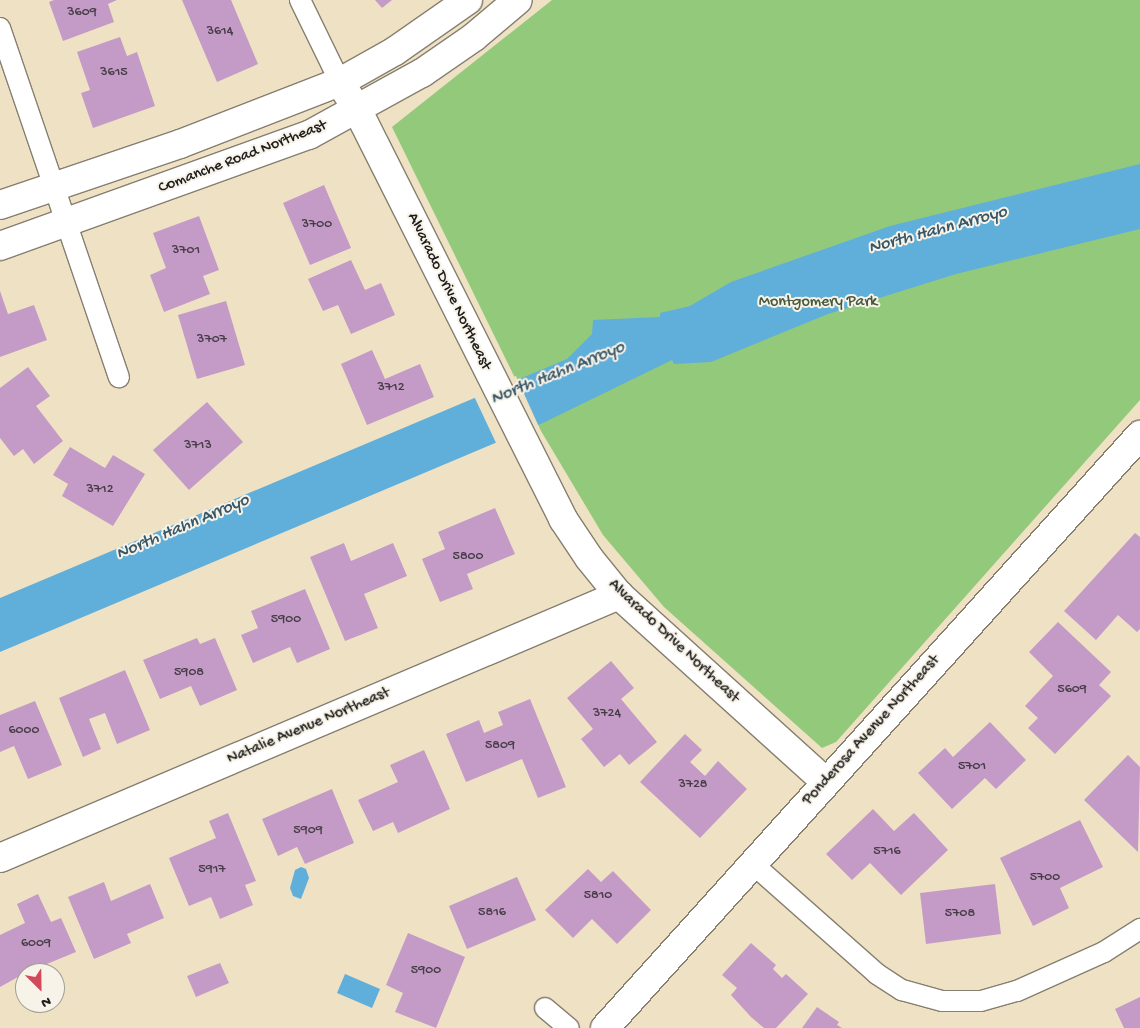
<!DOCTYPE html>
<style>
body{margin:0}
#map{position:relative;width:1140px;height:1028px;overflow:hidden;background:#efe2c4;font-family:"Gochi Hand",sans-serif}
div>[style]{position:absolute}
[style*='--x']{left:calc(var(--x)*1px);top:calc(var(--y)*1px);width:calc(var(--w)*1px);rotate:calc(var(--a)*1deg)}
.green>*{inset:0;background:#93c97a}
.water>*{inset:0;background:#60aeda}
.pier>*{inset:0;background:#efe2c4}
.building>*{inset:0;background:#c39bc6}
.roads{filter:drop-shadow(1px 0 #867f70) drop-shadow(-1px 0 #867f70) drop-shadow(0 1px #867f70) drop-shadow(0 -1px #867f70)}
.street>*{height:20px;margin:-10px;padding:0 10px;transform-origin:10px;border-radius:10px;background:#fff}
.secondary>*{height:28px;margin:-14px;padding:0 14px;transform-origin:14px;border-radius:14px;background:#fff}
span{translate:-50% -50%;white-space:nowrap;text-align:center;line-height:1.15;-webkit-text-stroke:4px #f7f3e8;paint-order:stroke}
.number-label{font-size:14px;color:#463c46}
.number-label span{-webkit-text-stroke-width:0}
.street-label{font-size:16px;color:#1c1c1c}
.park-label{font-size:16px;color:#46593d}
.water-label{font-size:18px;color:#375668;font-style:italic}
.north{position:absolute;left:15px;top:963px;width:50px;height:50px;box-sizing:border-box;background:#f7f3e8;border:1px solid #9f9d96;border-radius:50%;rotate:157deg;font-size:14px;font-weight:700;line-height:20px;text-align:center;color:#1c1c1c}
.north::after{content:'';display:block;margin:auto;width:18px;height:22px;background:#d1495b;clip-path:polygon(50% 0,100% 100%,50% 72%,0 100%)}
</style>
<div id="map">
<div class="green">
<div style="clip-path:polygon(552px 0,1140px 0,1140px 400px,836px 742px,822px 748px,664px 607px,603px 535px,541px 431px,392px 127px)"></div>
</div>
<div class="water">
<div style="clip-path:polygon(1140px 164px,1140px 229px,956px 274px,828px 314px,711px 362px,674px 364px,672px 360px,545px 422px,0 652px,0 598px,567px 359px,592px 334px,593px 320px,660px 317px,660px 313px,690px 306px,731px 282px,890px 226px)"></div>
<div style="clip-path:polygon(301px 867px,306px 869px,309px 878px,301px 899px,293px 896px,290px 888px,295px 870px)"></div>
<div style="clip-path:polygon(345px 974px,380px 989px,372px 1008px,337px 993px)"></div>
</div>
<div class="pier">
<div style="clip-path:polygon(516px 376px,539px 427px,497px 445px,473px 394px)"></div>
</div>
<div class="building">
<div style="clip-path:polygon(54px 0,117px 0,108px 4px,114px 22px,63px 41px,49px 2px)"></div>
<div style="clip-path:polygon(182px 0,231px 0,258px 64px,217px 82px)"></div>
<div style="clip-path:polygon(375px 0,392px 0,382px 8px)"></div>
<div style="clip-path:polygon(120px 37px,127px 56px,137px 52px,155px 106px,93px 128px,81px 93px,90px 90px,77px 52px)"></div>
<div style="clip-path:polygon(324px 185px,351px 248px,310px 265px,283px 203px)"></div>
<div style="clip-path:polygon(199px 216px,219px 270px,203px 276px,210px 294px,164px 312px,150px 275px,166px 268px,153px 233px)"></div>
<div style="clip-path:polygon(351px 260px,365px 290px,381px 283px,395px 315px,351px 334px,338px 305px,323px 311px,308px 279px)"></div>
<div style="clip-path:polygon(0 291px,8px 314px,34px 305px,47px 340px,0 357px)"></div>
<div style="clip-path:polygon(226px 301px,245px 365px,197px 379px,178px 315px)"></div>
<div style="clip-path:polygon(372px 350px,385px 379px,420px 364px,434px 397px,367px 425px,341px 364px)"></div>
<div style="clip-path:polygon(28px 367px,50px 396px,36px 406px,63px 441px,34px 464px,23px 449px,14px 456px,0 438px,0 388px)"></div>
<div style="clip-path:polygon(207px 402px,243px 442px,189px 490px,153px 450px)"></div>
<div style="clip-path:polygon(70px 447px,105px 468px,113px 455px,145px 474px,113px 526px,62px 496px,68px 484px,53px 475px)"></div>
<div style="clip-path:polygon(495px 508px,515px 554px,467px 574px,473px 589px,440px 602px,422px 559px,445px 549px,438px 532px)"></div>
<div style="clip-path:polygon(1135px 533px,1140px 537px,1140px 629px,1137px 632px,1118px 615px,1096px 640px,1064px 611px)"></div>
<div style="clip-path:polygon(344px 543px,351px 561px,393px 543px,407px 576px,364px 594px,378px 628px,345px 641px,310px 557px)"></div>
<div style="clip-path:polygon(305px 589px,330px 649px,297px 663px,290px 647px,253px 663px,241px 635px,258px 628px,251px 611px)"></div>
<div style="clip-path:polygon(1058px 622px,1111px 672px,1099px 685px,1111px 696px,1055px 754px,1028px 728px,1038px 718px,1025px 706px,1053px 676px,1029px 652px)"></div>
<div style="clip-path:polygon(197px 638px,200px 644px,215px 638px,237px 690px,200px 706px,191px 686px,160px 699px,143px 660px)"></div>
<div style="clip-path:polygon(611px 661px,634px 688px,621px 699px,657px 742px,629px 765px,620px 754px,604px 767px,581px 739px,593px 729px,567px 698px)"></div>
<div style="clip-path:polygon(125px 670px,150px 730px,117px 744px,105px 713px,89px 719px,101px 749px,83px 757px,59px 698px)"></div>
<div style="clip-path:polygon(530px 699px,566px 787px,538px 798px,522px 759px,466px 782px,446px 734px,479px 720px,484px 733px,503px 725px,498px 712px)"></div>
<div style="clip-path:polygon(35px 701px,62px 765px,28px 779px,14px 746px,0 752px,0 715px)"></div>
<div style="clip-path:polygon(990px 722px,1026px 760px,996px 789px,985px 778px,952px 809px,918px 773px,945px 748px,953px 757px)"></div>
<div style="clip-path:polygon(685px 734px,702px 750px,690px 762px,705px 776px,718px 761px,747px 789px,700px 838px,640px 782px)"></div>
<div style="clip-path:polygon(424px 750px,450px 809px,398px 833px,393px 822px,373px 831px,358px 800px,398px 782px,390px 765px)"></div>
<div style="clip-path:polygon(1128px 755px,1140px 767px,1138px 852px,1084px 800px)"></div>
<div style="clip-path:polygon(332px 789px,354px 843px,305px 864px,297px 847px,278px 856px,262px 819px)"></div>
<div style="clip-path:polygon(873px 809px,894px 831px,914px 813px,948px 850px,901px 895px,870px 863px,852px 880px,826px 854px)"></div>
<div style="clip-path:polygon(228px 813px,256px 881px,245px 885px,253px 905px,220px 919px,211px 897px,189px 906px,169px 858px,216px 838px,209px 821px)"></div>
<div style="clip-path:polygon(1080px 820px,1103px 867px,1060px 888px,1069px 908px,1033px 926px,1000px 858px)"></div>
<div style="clip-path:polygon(588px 869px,601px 882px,613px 871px,651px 910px,617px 944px,592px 919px,573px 938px,545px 910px)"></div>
<div style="clip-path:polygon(517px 877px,536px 920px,467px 949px,449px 906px)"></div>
<div style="clip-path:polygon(104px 882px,111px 901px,150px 884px,164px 918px,127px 934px,131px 943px,94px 959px,68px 897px)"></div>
<div style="clip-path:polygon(995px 884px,1001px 934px,926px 944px,920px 893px)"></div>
<div style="clip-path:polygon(38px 894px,51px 922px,61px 918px,76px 952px,25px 973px,0 987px,0 935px,25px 923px,17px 904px)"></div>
<div style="clip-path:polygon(408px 933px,465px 957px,436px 1028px,395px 1012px,403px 993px,386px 985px)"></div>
<div style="clip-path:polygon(751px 943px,776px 965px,773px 969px,782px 978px,786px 974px,808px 994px,776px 1028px,764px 1028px,751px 1017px,731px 995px,737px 988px,722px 975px)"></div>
<div style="clip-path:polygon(220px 963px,229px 983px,196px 997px,187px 976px)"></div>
<div style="clip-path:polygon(1140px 997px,1140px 1028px,1124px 1028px,1115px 1009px)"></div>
<div style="clip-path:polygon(817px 1007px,839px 1022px,837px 1025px,842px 1028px,802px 1028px)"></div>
</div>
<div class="roads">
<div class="street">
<div style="--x:300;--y:0;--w:91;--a:64"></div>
<div style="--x:0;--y:28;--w:369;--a:71.2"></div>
<div style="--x:754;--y:865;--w:164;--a:41.5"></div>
<div style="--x:877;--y:974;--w:30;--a:33"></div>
<div style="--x:902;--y:990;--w:41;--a:15.4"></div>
<div style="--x:942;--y:1001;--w:39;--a:0"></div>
<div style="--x:981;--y:1001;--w:37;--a:-16"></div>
<div style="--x:1017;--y:991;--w:95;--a:-24.1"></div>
<div style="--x:1104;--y:952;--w:43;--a:-32.6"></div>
<div style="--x:545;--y:1008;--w:31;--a:40"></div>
</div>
<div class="secondary">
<div style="--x:340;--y:82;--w:34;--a:58"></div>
<div style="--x:358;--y:111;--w:457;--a:63.3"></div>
<div style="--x:563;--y:519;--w:47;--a:56.3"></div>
<div style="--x:589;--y:558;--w:48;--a:51"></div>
<div style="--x:619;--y:595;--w:279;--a:42.1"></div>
<div style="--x:0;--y:205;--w:190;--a:-18.7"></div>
<div style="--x:180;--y:144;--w:172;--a:-21.2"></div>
<div style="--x:340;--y:82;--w:63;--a:-29.4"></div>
<div style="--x:395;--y:51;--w:89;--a:-34.9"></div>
<div style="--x:0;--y:246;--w:328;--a:-19.8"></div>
<div style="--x:309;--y:135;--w:129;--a:-28.8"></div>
<div style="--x:422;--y:73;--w:63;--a:-34.7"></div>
<div style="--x:474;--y:37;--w:57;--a:-40.1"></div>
<div style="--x:0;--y:858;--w:673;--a:-23.02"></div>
<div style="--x:605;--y:1028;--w:799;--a:-47.94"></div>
</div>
</div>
<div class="number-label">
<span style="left:82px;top:13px">3609</span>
<span style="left:220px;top:32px">3614</span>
<span style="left:114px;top:73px">3615</span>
<span style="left:317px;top:225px">3700</span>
<span style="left:186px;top:251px">3701</span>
<span style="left:212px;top:340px">3707</span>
<span style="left:391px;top:388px">3712</span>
<span style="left:198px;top:446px">3713</span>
<span style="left:100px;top:490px">3712</span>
<span style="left:468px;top:557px">5800</span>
<span style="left:286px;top:620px">5900</span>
<span style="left:189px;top:673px">5908</span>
<span style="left:1072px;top:690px">5609</span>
<span style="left:607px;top:714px">3724</span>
<span style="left:24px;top:731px">6000</span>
<span style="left:500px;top:746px">5809</span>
<span style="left:972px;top:767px">5701</span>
<span style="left:693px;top:785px">3728</span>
<span style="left:308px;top:831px">5909</span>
<span style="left:887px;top:852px">5716</span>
<span style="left:212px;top:870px">5917</span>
<span style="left:1045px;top:878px">5700</span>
<span style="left:598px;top:896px">5810</span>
<span style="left:492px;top:913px">5816</span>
<span style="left:960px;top:914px">5708</span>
<span style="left:36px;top:944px">6009</span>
<span style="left:426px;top:971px">5900</span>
</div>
<div class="street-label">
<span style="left:243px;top:158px;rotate:-21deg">Comanche Road Northeast</span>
<span style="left:448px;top:292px;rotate:64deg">Alvarado Drive Northeast</span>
<span style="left:673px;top:642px;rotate:43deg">Alvarado Drive Northeast</span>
<span style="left:309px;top:727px;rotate:-23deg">Natalie Avenue Northeast</span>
<span style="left:872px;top:731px;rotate:-48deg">Ponderosa Avenue Northeast</span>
</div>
<div class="park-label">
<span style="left:818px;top:303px">Montgomery Park</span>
</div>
<div class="water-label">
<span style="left:938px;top:231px;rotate:-15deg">North Hahn Arroyo</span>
<span style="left:558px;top:374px;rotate:-22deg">North Hahn Arroyo</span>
<span style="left:183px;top:528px;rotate:-23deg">North Hahn Arroyo</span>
</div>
<div class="north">N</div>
</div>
